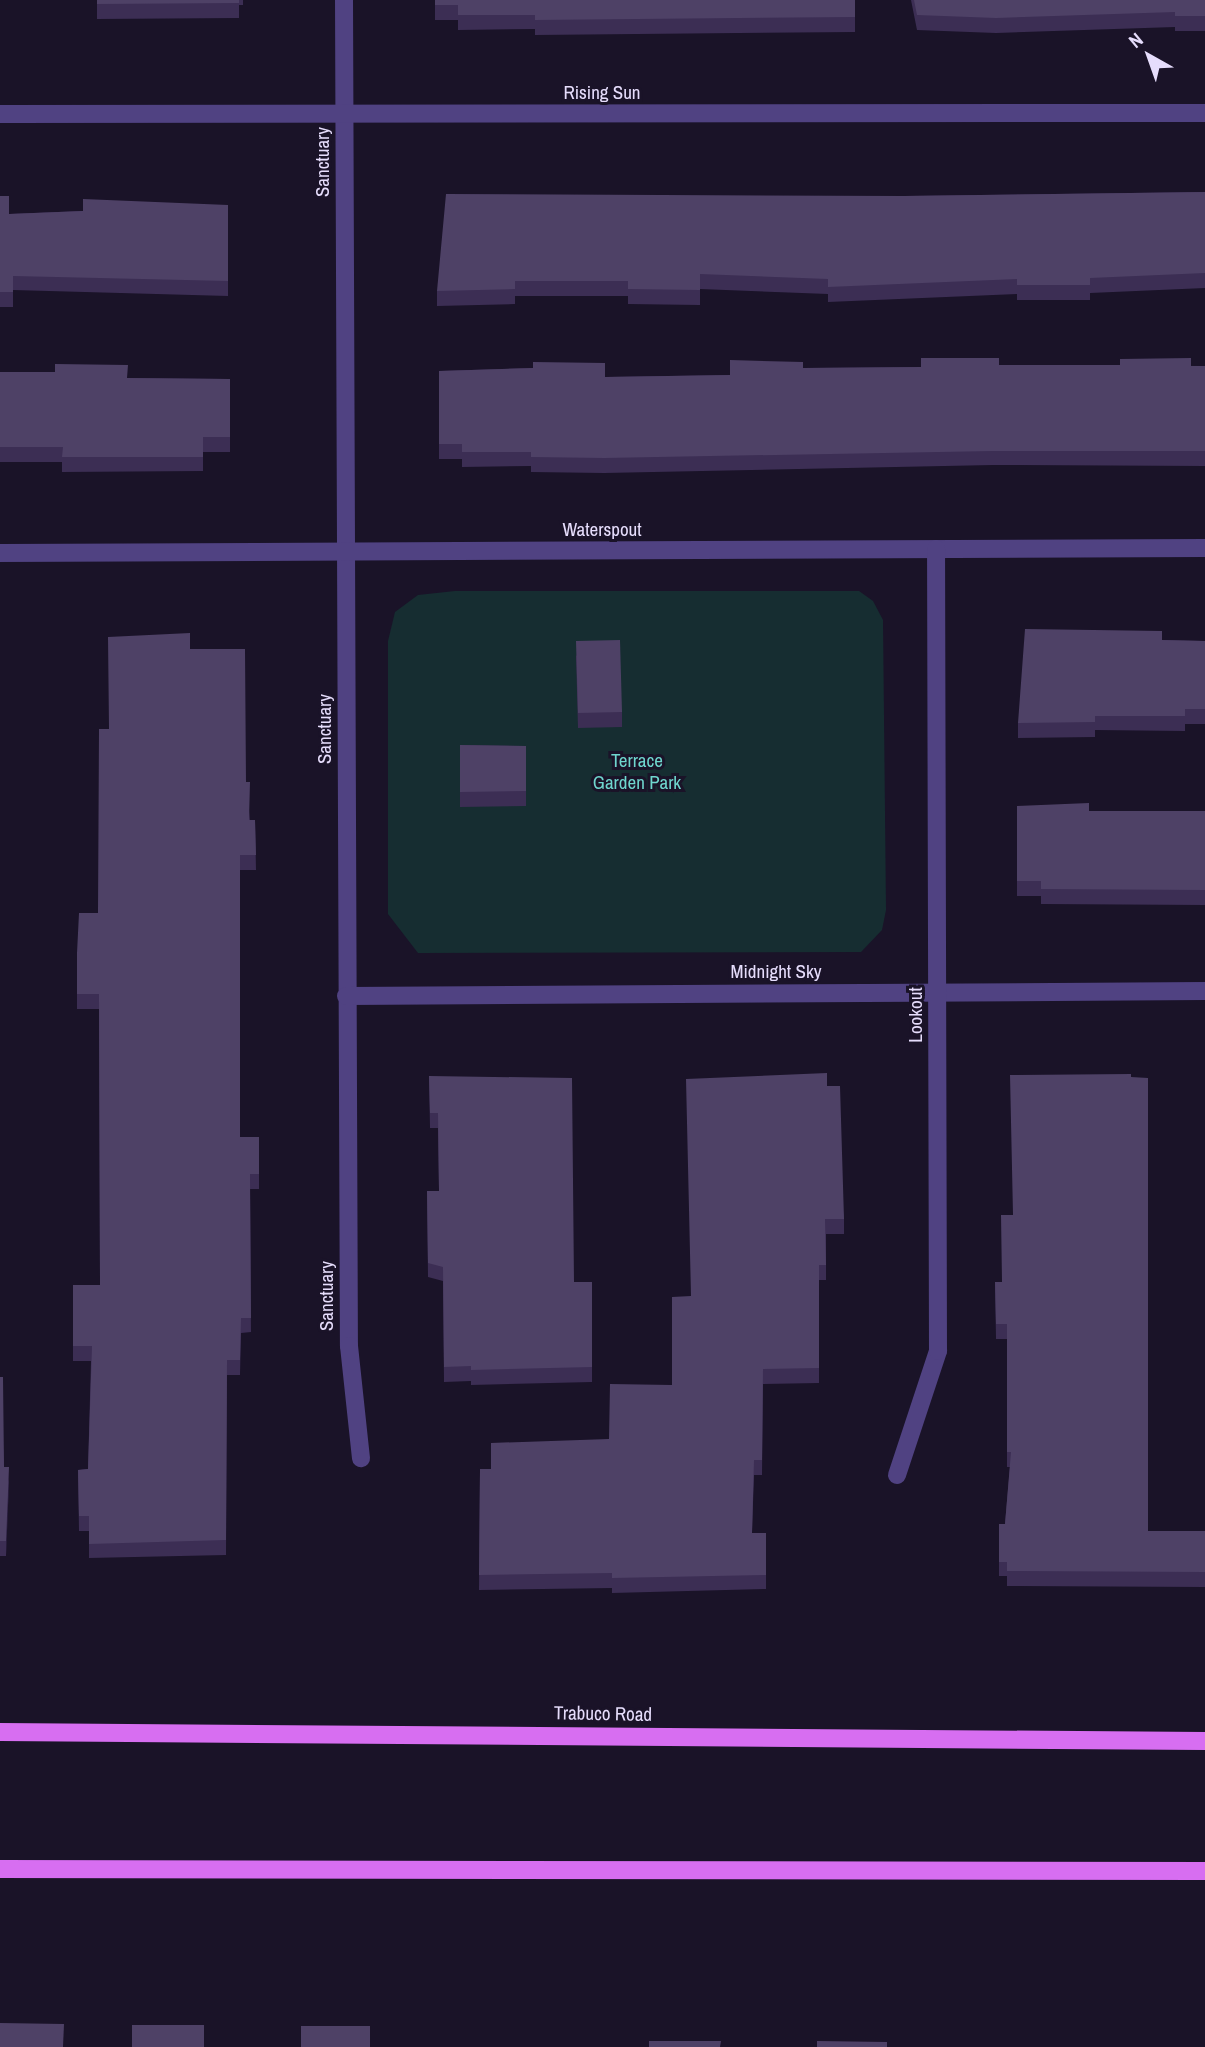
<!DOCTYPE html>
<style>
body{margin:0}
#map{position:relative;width:1205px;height:2047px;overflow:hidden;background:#1a1328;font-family:"Archivo Narrow",sans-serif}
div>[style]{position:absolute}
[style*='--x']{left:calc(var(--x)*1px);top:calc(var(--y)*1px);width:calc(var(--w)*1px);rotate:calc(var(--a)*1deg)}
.green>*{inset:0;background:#162d31}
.minor>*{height:18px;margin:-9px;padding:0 9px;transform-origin:9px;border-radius:9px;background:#504282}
.major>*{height:18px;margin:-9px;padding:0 9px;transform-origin:9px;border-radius:9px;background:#d76ef1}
.wall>*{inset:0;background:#3c2e54}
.shaded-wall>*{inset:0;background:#271b3b}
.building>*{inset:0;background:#4e4166}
span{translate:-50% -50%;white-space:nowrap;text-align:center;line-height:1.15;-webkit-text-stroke:6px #1a1328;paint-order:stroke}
.street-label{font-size:19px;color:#e6ddfc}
.park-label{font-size:19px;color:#6fd6ce}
.north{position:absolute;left:1114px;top:21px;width:70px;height:70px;-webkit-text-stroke:5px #1a1328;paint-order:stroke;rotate:320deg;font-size:19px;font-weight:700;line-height:28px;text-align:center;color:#e6ddfc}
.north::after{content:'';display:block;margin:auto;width:24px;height:32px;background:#e6ddfc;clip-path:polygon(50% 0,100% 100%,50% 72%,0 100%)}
</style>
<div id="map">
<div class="green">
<div style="clip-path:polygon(455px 591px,859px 591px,873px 601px,883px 620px,886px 910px,882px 930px,861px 952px,418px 953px,388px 914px,388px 641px,395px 612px,418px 595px)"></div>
</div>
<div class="minor">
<div style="--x:344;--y:0;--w:1346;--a:89.79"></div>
<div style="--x:349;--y:1346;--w:113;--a:83.9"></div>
<div style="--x:0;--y:114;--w:1205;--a:-0.05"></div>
<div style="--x:0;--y:553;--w:1205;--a:-0.24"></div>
<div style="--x:346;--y:996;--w:859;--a:-0.33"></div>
<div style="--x:897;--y:1475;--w:131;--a:-71.7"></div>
<div style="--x:938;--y:1351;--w:802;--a:-90.14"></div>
</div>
<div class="major">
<div style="--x:0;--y:1732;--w:1205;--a:0.43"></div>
<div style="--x:0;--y:1869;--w:1205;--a:0.1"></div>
</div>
<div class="wall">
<div style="clip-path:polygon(97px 0,243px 0,243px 5px,239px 5px,239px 18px,97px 19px)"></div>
<div style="clip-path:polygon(435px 0,855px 0,855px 32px,535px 35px,535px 29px,458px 30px,458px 20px,435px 20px)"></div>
<div style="clip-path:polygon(911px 0,1205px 0,1205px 31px,1175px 31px,1175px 27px,996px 33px,917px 30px)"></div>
<div style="clip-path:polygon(1205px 192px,1205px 288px,1090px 293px,1090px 300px,1017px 300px,1017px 294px,828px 302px,828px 294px,700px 289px,700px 305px,628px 304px,628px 296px,515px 296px,515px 304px,437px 306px,437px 291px,904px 196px)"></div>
<div style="clip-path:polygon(0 196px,9px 214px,228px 205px,228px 296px,13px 290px,13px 307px,0 307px)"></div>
<div style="clip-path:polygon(999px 365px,1205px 366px,1205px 466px,993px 465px,604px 473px,531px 472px,531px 466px,462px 467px,462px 459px,439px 459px,439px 371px,533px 368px,605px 377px,730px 375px,803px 368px,921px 367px)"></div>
<div style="clip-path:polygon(0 372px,128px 378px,230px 379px,230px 452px,203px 452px,203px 471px,62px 472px,62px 462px,0 462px)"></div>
<div style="clip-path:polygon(1162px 640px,1205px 641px,1205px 724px,1185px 724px,1185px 731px,1095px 730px,1095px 737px,1018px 738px,1018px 723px)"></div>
<div style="clip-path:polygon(190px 649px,246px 782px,250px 820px,255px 820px,256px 870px,240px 870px,240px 1137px,259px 1137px,259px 1189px,250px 1189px,251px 1332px,241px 1333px,240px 1375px,227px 1375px,226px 1555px,89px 1558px,89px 1531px,79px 1531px,78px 1470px,88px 1469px,91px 1361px,73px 1361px,73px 1285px,100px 1285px,99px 1009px,77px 1009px,77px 953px,98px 913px,109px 729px)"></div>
<div style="clip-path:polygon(576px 655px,622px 712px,622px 727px,578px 728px)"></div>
<div style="clip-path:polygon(460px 745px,526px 746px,526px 806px,460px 807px)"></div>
<div style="clip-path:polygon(1017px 806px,1089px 811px,1205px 811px,1205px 905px,1041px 904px,1041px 896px,1017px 896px)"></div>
<div style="clip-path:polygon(429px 1076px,574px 1282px,592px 1282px,592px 1382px,471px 1385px,471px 1381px,444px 1382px,443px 1281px,428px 1277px,427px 1191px,439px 1191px,438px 1128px,430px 1128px)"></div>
<div style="clip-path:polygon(1131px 1077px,1148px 1531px,1205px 1531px,1205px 1587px,1007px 1586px,1007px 1576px,999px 1576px,999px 1524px,1005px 1524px,1010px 1467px,1007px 1467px,1007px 1339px,996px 1339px,995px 1282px,1002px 1282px)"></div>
<div style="clip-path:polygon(827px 1086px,844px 1219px,844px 1234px,826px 1234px,826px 1280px,819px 1280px,819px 1383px,763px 1384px,762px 1475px,754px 1475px,752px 1533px,766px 1533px,766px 1589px,612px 1593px,612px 1588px,479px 1590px,480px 1469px,491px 1469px,609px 1439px,672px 1385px,691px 1296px)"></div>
<div style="clip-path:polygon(0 1377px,4px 1467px,9px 1482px,6px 1556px,0 1556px)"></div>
</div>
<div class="shaded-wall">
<div style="clip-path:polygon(9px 1467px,9px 1482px,6px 1556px,6px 1541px)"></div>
</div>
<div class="building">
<div style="clip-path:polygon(97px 0,239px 0,239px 3px,97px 4px)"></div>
<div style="clip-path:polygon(435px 0,855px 0,855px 17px,535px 20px,535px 15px,458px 15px,458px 5px,435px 5px)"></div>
<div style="clip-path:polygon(914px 0,1205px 0,1205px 16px,1175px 16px,1175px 12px,996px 18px,917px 15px)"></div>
<div style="clip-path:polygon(1205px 192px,1205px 273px,1090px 278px,1090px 285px,1017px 285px,1017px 279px,828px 287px,828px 279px,700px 274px,700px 290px,628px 289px,628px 281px,515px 281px,515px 289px,437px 291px,446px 194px,904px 196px)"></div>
<div style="clip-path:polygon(0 196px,9px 196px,9px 214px,83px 211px,83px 199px,228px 205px,228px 281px,13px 276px,13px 292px,0 292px)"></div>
<div style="clip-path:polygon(921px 358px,999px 358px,999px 365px,1120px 365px,1120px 359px,1191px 358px,1191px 366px,1205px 366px,1205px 451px,993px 451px,604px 458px,531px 457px,531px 452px,462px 452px,462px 444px,439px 444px,439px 371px,533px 368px,533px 362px,605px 363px,605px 377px,730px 375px,730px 360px,803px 362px,803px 368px,921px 367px)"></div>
<div style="clip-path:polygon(55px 364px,128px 365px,127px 378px,230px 379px,230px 437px,203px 437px,203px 457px,62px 457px,63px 447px,0 447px,0 372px,55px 372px)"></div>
<div style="clip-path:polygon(1025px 629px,1162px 631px,1162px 640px,1205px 641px,1205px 709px,1185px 709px,1185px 716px,1095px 716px,1095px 722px,1018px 723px)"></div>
<div style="clip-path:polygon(190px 633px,190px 649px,245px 649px,246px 782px,250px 782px,249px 820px,255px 820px,256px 855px,240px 855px,240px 1137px,259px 1137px,259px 1174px,250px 1174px,251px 1318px,241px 1318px,240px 1360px,227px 1360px,226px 1540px,89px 1544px,89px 1516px,79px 1516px,78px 1470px,88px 1469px,92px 1346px,73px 1346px,73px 1285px,100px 1285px,99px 994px,77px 994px,77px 953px,79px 913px,98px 913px,99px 729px,109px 729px,108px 637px)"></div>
<div style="clip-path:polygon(620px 640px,622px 712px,578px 713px,576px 641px)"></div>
<div style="clip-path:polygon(460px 745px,526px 746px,526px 791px,460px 792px)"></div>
<div style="clip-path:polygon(1089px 803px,1089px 811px,1205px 811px,1205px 890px,1041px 889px,1041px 881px,1017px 881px,1017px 806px)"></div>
<div style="clip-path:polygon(827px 1073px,827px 1086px,840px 1086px,844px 1219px,825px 1219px,826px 1265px,819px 1265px,819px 1368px,763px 1369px,762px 1460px,754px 1460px,752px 1533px,766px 1533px,766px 1575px,612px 1578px,612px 1573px,479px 1575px,480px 1469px,491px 1469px,491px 1443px,609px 1439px,610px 1384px,672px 1385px,672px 1297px,691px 1296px,686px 1079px)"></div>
<div style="clip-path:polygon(1131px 1074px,1131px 1077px,1148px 1078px,1148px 1531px,1205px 1531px,1205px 1572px,1007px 1571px,1007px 1562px,999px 1562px,999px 1524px,1005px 1524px,1011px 1452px,1007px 1452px,1007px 1324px,996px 1324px,995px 1282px,1002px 1282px,1001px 1215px,1013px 1215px,1010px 1075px)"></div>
<div style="clip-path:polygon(429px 1076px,572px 1078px,574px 1282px,592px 1282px,592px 1367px,471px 1370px,471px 1366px,444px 1367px,443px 1267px,428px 1263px,427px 1191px,439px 1191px,438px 1113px,430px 1113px)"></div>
<div style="clip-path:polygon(0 1377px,3px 1377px,4px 1467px,9px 1467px,6px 1541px,0 1541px)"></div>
<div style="clip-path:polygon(0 2023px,64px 2024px,63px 2047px,0 2047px)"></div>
<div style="clip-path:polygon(132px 2025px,204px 2025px,204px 2047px,132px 2047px)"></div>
<div style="clip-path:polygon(301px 2026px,370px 2026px,370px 2047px,301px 2047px)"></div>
<div style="clip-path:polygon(649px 2041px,721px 2041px,720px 2047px,649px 2047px)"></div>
<div style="clip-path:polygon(817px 2041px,887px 2042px,887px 2047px,817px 2047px)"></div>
</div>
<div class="street-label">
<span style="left:602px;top:93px">Rising Sun</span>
<span style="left:323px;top:162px;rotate:-90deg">Sanctuary</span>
<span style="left:602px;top:530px">Waterspout</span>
<span style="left:325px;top:729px;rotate:-90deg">Sanctuary</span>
<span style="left:776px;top:972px">Midnight Sky</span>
<span style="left:916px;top:1015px;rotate:-90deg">Lookout</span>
<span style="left:327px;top:1296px;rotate:-90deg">Sanctuary</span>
<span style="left:603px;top:1714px;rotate:1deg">Trabuco Road</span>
</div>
<div class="park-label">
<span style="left:637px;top:772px">Terrace<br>Garden Park</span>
</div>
<div class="north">N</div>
</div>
